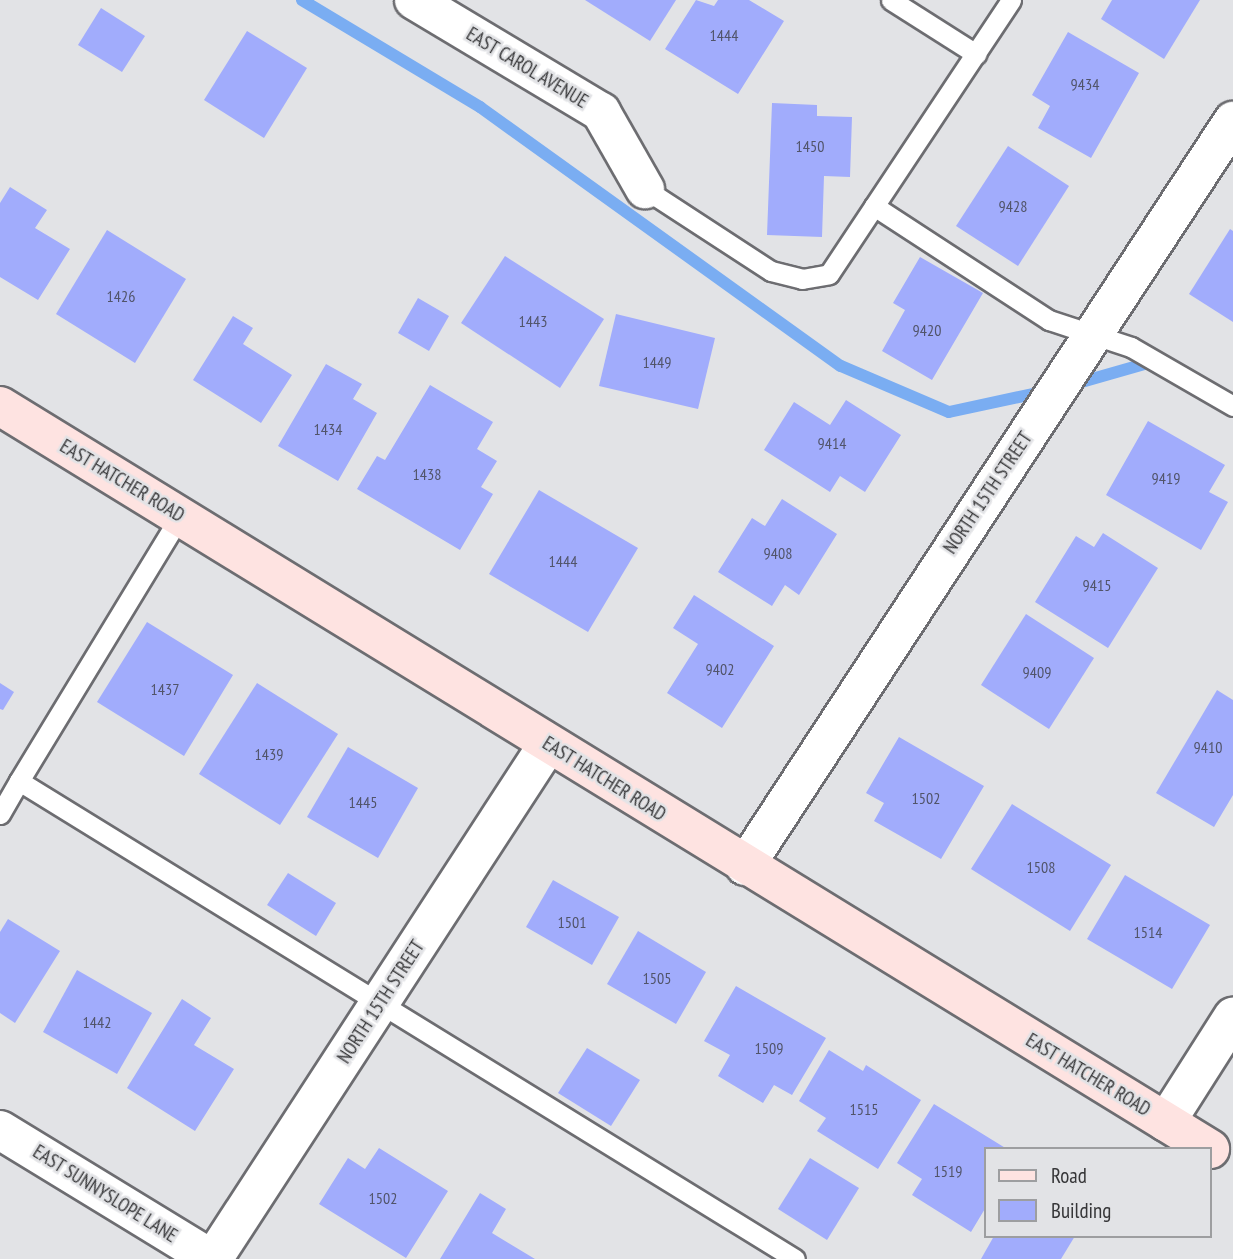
<!DOCTYPE html>
<style>
body{margin:0}
#map{position:relative;width:1233px;height:1259px;overflow:hidden;background:#e2e3e6;font-family:"PT Sans Narrow",sans-serif}
div>[style]{position:absolute}
[style*='--x']{left:calc(var(--x)*1px);top:calc(var(--y)*1px);width:calc(var(--w)*1px);rotate:calc(var(--a)*1deg)}
.stream>*{height:12px;margin:-6px;padding:0 6px;transform-origin:6px;border-radius:6px;background:#7aadf2}
.building>*{inset:0;background:#a1acfc}
.roads{filter:drop-shadow(2px 0 #6d6d71) drop-shadow(-2px 0 #6d6d71) drop-shadow(0 2px #6d6d71) drop-shadow(0 -2px #6d6d71)}
.lane>*{height:19px;margin:-9.5px;padding:0 9.5px;transform-origin:9.5px;border-radius:9.5px;background:#fff}
.street>*{height:38px;margin:-19px;padding:0 19px;transform-origin:19px;border-radius:19px;background:#fff}
.secondary>*{height:38px;margin:-19px;padding:0 19px;transform-origin:19px;border-radius:19px;background:#fee3e1}
span{translate:-50% -50%;white-space:nowrap;text-align:center;line-height:1.15;-webkit-text-stroke:5px #e2e3e6;paint-order:stroke}
.number-label{font-size:16px;color:#515469}
.number-label span{-webkit-text-stroke-width:0}
.street-label{font-size:19px;color:#363638}
.legend{position:absolute;left:984px;top:1147px;width:228px;height:91px;box-sizing:border-box;background:#e2e3e6;border:2px solid #9d9ea0;margin:0;padding:9px 12px;list-style:none;font-size:21px;color:#363638}
.legend li{display:flex;align-items:center;gap:14px;height:35px}
.legend b{width:35px;border:2px solid #9d9ea0}
</style>
<div id="map">
<div class="stream">
<div style="--x:302;--y:0;--w:208;--a:31"></div>
<div style="--x:480;--y:107;--w:444;--a:35.7"></div>
<div style="--x:841;--y:366;--w:117;--a:23.1"></div>
<div style="--x:949;--y:412;--w:100;--a:-12.1"></div>
<div style="--x:1071;--y:385;--w:80;--a:-15.9"></div>
</div>
<div class="building">
<div style="clip-path:polygon(585px 0,676px 0,650px 41px)"></div>
<div style="clip-path:polygon(696px 0,714px 6px,718px 0,749px 0,784px 21px,738px 94px,665px 49px)"></div>
<div style="clip-path:polygon(1112px 0,1200px 0,1164px 59px,1101px 19px)"></div>
<div style="clip-path:polygon(101px 8px,145px 36px,122px 72px,78px 45px)"></div>
<div style="clip-path:polygon(247px 31px,307px 68px,264px 138px,204px 100px)"></div>
<div style="clip-path:polygon(1068px 32px,1139px 73px,1091px 158px,1038px 128px,1050px 106px,1032px 95px)"></div>
<div style="clip-path:polygon(772px 103px,817px 105px,817px 116px,852px 117px,850px 177px,824px 176px,822px 237px,767px 235px)"></div>
<div style="clip-path:polygon(1008px 146px,1069px 186px,1018px 266px,956px 226px)"></div>
<div style="clip-path:polygon(10px 187px,47px 210px,35px 228px,70px 249px,38px 300px,0 277px,0 203px)"></div>
<div style="clip-path:polygon(1230px 229px,1233px 231px,1233px 322px,1189px 294px)"></div>
<div style="clip-path:polygon(107px 230px,186px 279px,135px 363px,56px 314px)"></div>
<div style="clip-path:polygon(505px 256px,604px 319px,560px 388px,461px 323px)"></div>
<div style="clip-path:polygon(920px 257px,983px 293px,932px 380px,882px 351px,905px 310px,893px 303px)"></div>
<div style="clip-path:polygon(418px 298px,449px 316px,429px 351px,398px 333px)"></div>
<div style="clip-path:polygon(616px 314px,715px 338px,698px 409px,599px 386px)"></div>
<div style="clip-path:polygon(233px 316px,253px 328px,243px 344px,292px 375px,261px 423px,193px 380px)"></div>
<div style="clip-path:polygon(326px 364px,362px 384px,353px 399px,377px 413px,338px 481px,278px 446px)"></div>
<div style="clip-path:polygon(430px 385px,493px 422px,477px 449px,497px 461px,481px 487px,493px 494px,460px 550px,357px 489px,377px 456px,385px 460px)"></div>
<div style="clip-path:polygon(846px 400px,901px 435px,865px 492px,840px 476px,830px 492px,764px 450px,794px 402px,830px 425px)"></div>
<div style="clip-path:polygon(1148px 421px,1225px 465px,1209px 492px,1228px 502px,1201px 550px,1106px 495px)"></div>
<div style="clip-path:polygon(539px 490px,638px 548px,588px 632px,489px 574px)"></div>
<div style="clip-path:polygon(782px 499px,837px 534px,799px 595px,785px 585px,772px 606px,718px 572px,752px 518px,765px 526px)"></div>
<div style="clip-path:polygon(1103px 533px,1158px 568px,1108px 648px,1035px 602px,1076px 536px,1094px 547px)"></div>
<div style="clip-path:polygon(694px 595px,774px 646px,722px 728px,667px 693px,698px 644px,673px 628px)"></div>
<div style="clip-path:polygon(1026px 614px,1094px 658px,1049px 729px,981px 685px)"></div>
<div style="clip-path:polygon(147px 622px,233px 675px,184px 756px,97px 702px)"></div>
<div style="clip-path:polygon(0 683px,14px 692px,3px 710px,0 709px)"></div>
<div style="clip-path:polygon(257px 683px,338px 734px,280px 825px,199px 774px)"></div>
<div style="clip-path:polygon(1217px 690px,1233px 700px,1233px 795px,1214px 827px,1156px 793px)"></div>
<div style="clip-path:polygon(899px 737px,984px 786px,941px 859px,874px 821px,884px 803px,866px 793px)"></div>
<div style="clip-path:polygon(348px 747px,418px 788px,378px 858px,307px 817px)"></div>
<div style="clip-path:polygon(1012px 804px,1111px 865px,1070px 931px,971px 869px)"></div>
<div style="clip-path:polygon(288px 873px,336px 903px,316px 936px,267px 905px)"></div>
<div style="clip-path:polygon(1125px 875px,1210px 925px,1172px 989px,1087px 939px)"></div>
<div style="clip-path:polygon(553px 880px,619px 917px,592px 965px,526px 927px)"></div>
<div style="clip-path:polygon(8px 919px,60px 951px,15px 1023px,0 1013px,0 932px)"></div>
<div style="clip-path:polygon(638px 931px,706px 972px,676px 1024px,607px 984px)"></div>
<div style="clip-path:polygon(77px 970px,152px 1013px,117px 1074px,43px 1032px)"></div>
<div style="clip-path:polygon(736px 986px,826px 1038px,792px 1095px,774px 1085px,763px 1103px,718px 1076px,730px 1055px,704px 1041px)"></div>
<div style="clip-path:polygon(182px 999px,211px 1018px,194px 1045px,234px 1069px,195px 1131px,127px 1088px)"></div>
<div style="clip-path:polygon(587px 1048px,640px 1080px,611px 1126px,558px 1093px)"></div>
<div style="clip-path:polygon(829px 1050px,863px 1071px,866px 1065px,921px 1100px,878px 1169px,817px 1131px,826px 1118px,799px 1101px)"></div>
<div style="clip-path:polygon(934px 1104px,1007px 1149px,986px 1149px,986px 1207px,971px 1232px,912px 1195px,922px 1179px,897px 1163px)"></div>
<div style="clip-path:polygon(379px 1148px,448px 1191px,406px 1258px,319px 1204px,348px 1158px,365px 1169px)"></div>
<div style="clip-path:polygon(810px 1158px,859px 1188px,827px 1240px,778px 1209px)"></div>
<div style="clip-path:polygon(480px 1193px,506px 1209px,492px 1233px,535px 1259px,440px 1259px)"></div>
<div style="clip-path:polygon(994px 1236px,1075px 1236px,1061px 1259px,981px 1259px)"></div>
</div>
<div class="roads">
<div class="lane">
<div style="--x:891;--y:0;--w:101;--a:32.4"></div>
<div style="--x:645;--y:189;--w:150;--a:33.1"></div>
<div style="--x:771;--y:271;--w:32;--a:14"></div>
<div style="--x:802;--y:279;--w:27;--a:-10"></div>
<div style="--x:829;--y:274;--w:329;--a:-56.4"></div>
<div style="--x:874;--y:206;--w:209;--a:33.1"></div>
<div style="--x:1049;--y:320;--w:86;--a:18.2"></div>
<div style="--x:1131;--y:347;--w:118;--a:30"></div>
<div style="--x:19;--y:781;--w:310;--a:-58.7"></div>
<div style="--x:0;--y:814;--w:38;--a:-60"></div>
<div style="--x:19;--y:781;--w:911;--a:31.63"></div>
</div>
<div class="street">
<div style="--x:414;--y:0;--w:218;--a:30.9"></div>
<div style="--x:601;--y:112;--w:89;--a:60.3"></div>
<div style="--x:745;--y:866;--w:891;--a:-56.77"></div>
<div style="--x:1166;--y:1122;--w:125;--a:-57.5"></div>
<div style="--x:0;--y:1130;--w:247;--a:31.4"></div>
<div style="--x:213;--y:1259;--w:614;--a:-56.96"></div>
</div>
<div class="secondary">
<div style="--x:0;--y:406;--w:1420;--a:31.55"></div>
</div>
</div>
<div class="number-label">
<span style="left:724px;top:35px">1444</span>
<span style="left:1085px;top:84px">9434</span>
<span style="left:810px;top:146px">1450</span>
<span style="left:1013px;top:206px">9428</span>
<span style="left:121px;top:296px">1426</span>
<span style="left:533px;top:321px">1443</span>
<span style="left:927px;top:330px">9420</span>
<span style="left:657px;top:362px">1449</span>
<span style="left:328px;top:429px">1434</span>
<span style="left:832px;top:443px">9414</span>
<span style="left:427px;top:474px">1438</span>
<span style="left:1166px;top:478px">9419</span>
<span style="left:778px;top:553px">9408</span>
<span style="left:563px;top:561px">1444</span>
<span style="left:1097px;top:585px">9415</span>
<span style="left:720px;top:669px">9402</span>
<span style="left:1037px;top:672px">9409</span>
<span style="left:165px;top:689px">1437</span>
<span style="left:1208px;top:747px">9410</span>
<span style="left:269px;top:754px">1439</span>
<span style="left:926px;top:798px">1502</span>
<span style="left:363px;top:802px">1445</span>
<span style="left:1041px;top:867px">1508</span>
<span style="left:572px;top:922px">1501</span>
<span style="left:1148px;top:932px">1514</span>
<span style="left:657px;top:978px">1505</span>
<span style="left:97px;top:1022px">1442</span>
<span style="left:769px;top:1048px">1509</span>
<span style="left:864px;top:1109px">1515</span>
<span style="left:948px;top:1171px">1519</span>
<span style="left:383px;top:1198px">1502</span>
</div>
<div class="street-label">
<span style="left:527px;top:68px;rotate:31deg">EAST CAROL AVENUE</span>
<span style="left:122px;top:481px;rotate:31deg">EAST HATCHER ROAD</span>
<span style="left:988px;top:493px;rotate:-56deg">NORTH 15TH STREET</span>
<span style="left:604px;top:779px;rotate:32deg">EAST HATCHER ROAD</span>
<span style="left:381px;top:1002px;rotate:-57deg">NORTH 15TH STREET</span>
<span style="left:1088px;top:1075px;rotate:31deg">EAST HATCHER ROAD</span>
<span style="left:105px;top:1194px;rotate:32deg">EAST SUNNYSLOPE LANE</span>
</div>
<ul class="legend">
<li><b style="height:9px;background:#fee3e1"></b>Road</li>
<li><b style="height:19px;background:#a1acfc"></b>Building</li>
</ul>
</div>
